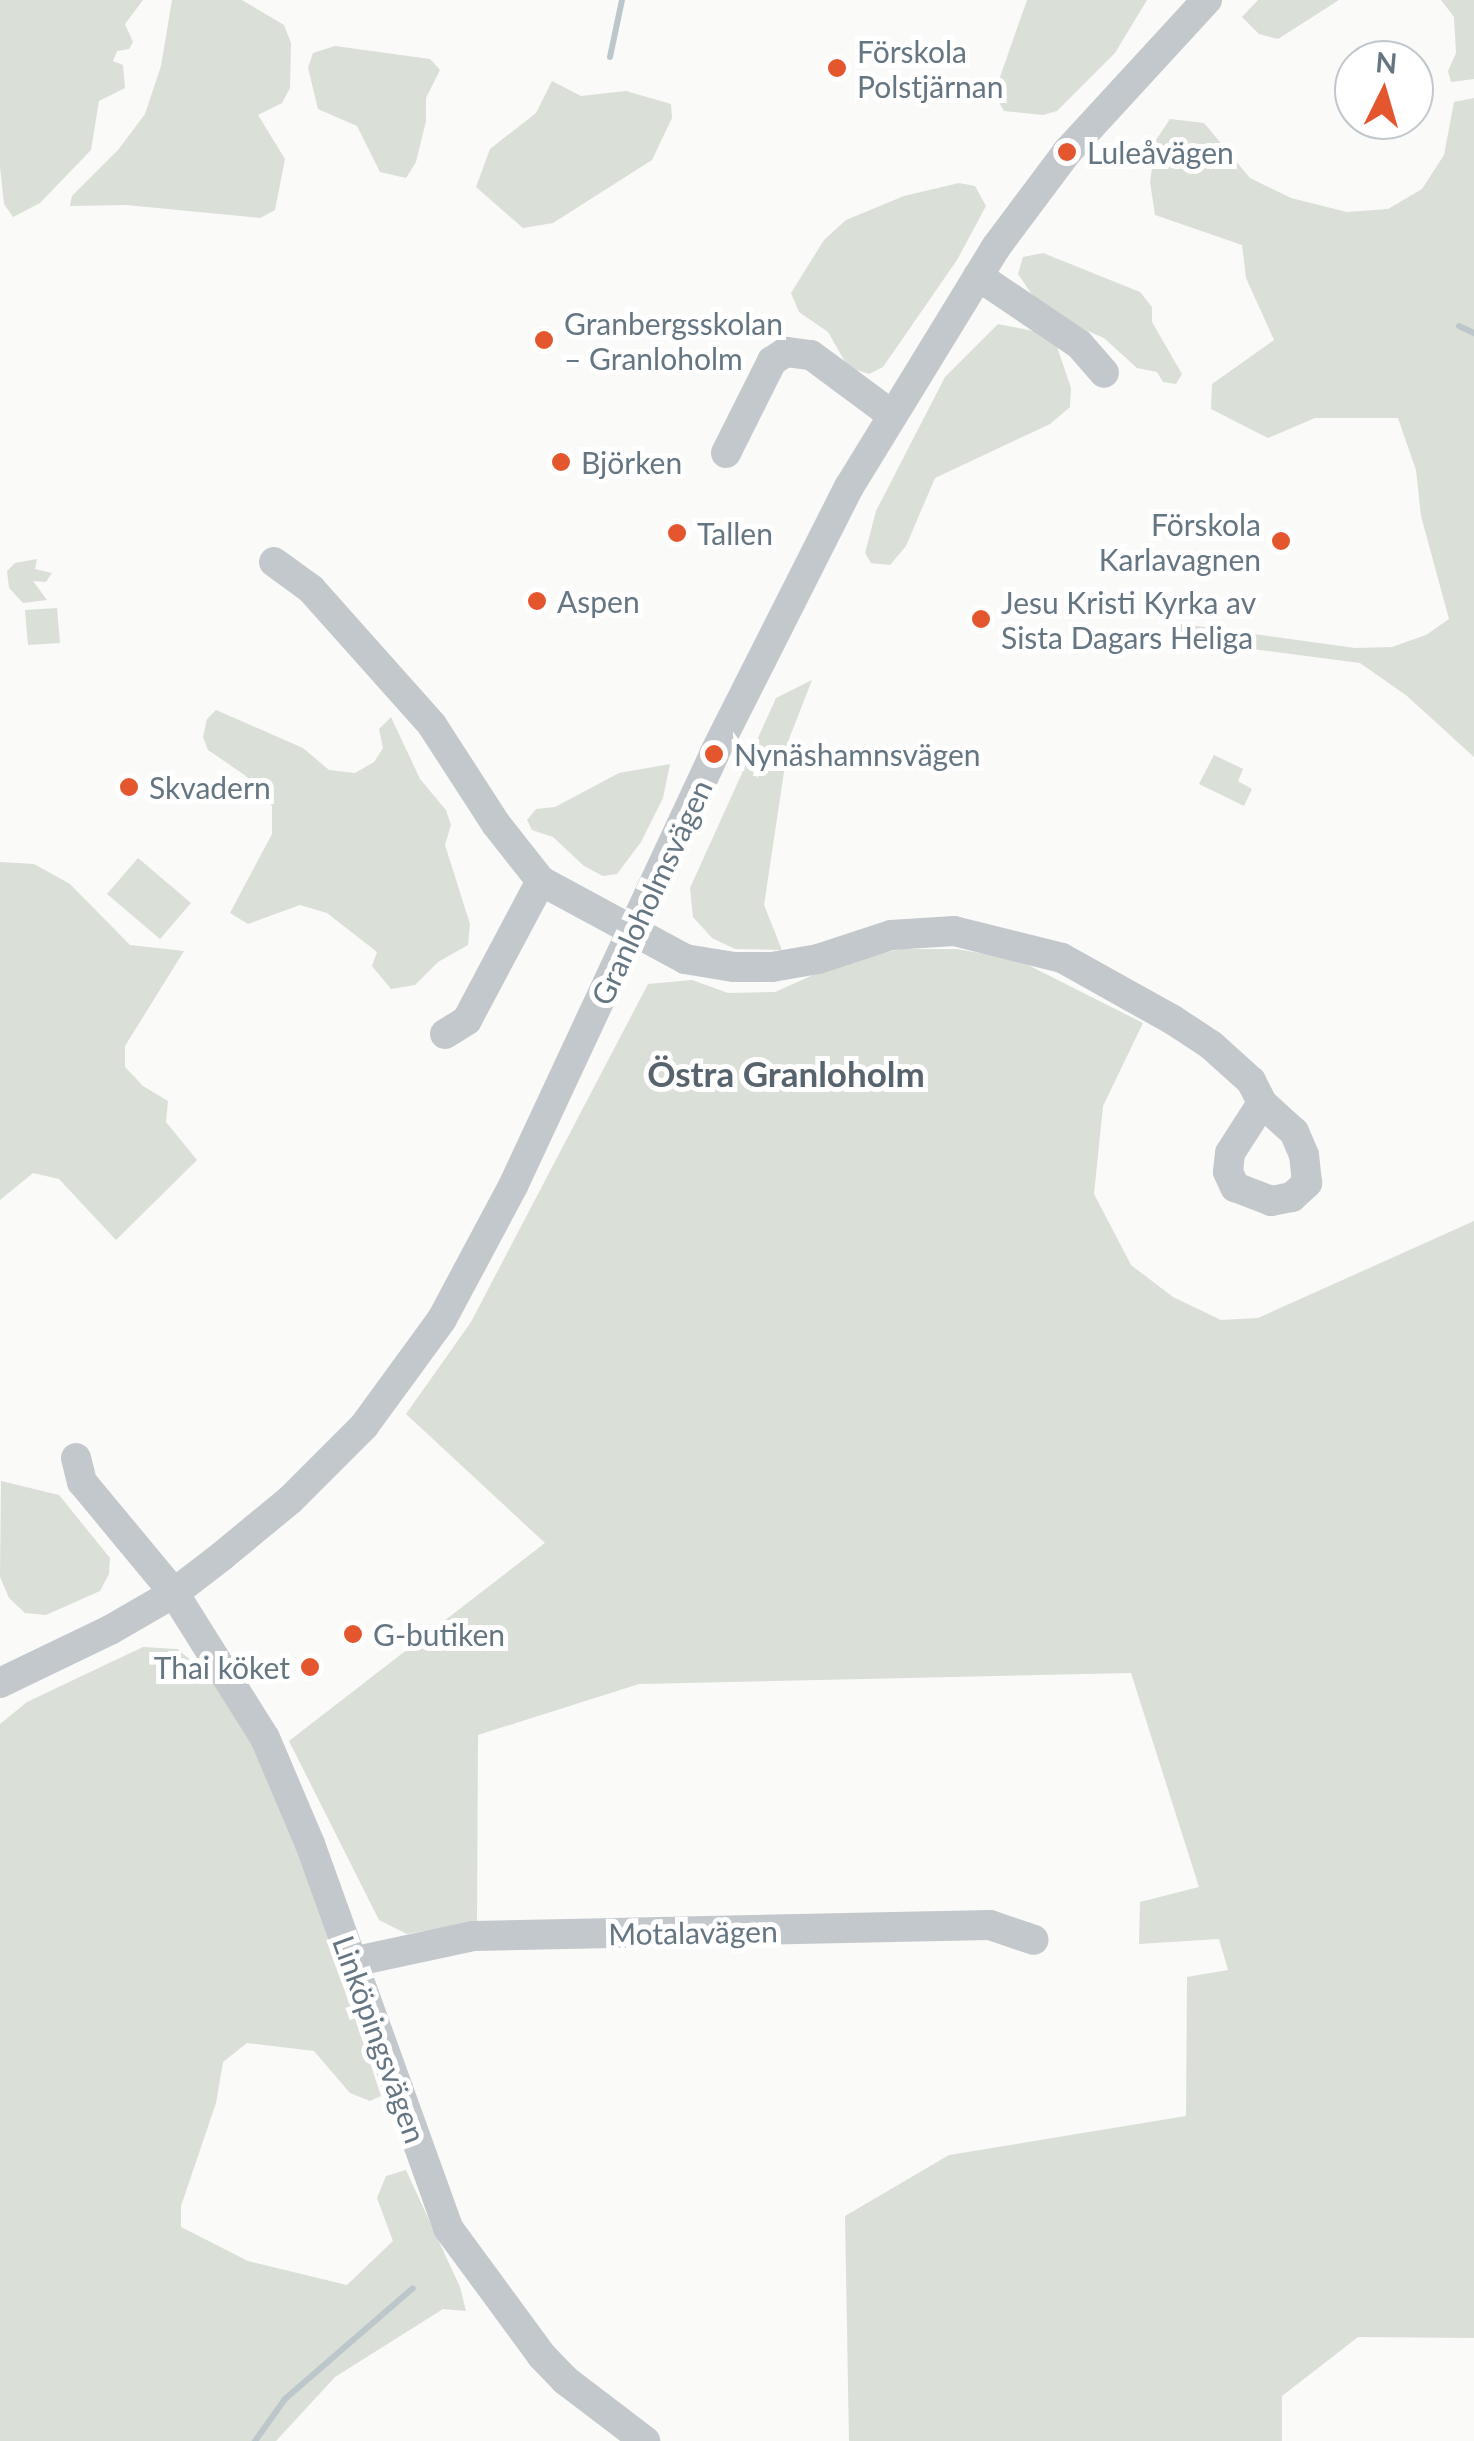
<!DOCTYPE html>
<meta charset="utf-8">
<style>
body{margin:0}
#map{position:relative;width:1474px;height:2441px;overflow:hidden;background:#fafaf8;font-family:Lato,sans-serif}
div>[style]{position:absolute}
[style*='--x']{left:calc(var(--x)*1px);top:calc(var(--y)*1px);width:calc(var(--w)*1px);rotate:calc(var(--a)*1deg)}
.green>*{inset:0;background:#dadfd7}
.stream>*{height:6px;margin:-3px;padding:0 3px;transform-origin:3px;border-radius:3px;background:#bbc7cb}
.minor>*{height:30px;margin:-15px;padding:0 15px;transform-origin:15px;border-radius:15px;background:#c3c8cc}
.dots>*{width:28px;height:28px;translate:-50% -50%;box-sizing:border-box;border:5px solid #fff;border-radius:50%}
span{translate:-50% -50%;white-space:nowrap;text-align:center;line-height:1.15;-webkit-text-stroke:10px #fff;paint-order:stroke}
.poi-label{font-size:30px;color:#657683}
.left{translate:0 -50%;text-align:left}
.right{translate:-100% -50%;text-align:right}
.street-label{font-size:30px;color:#657683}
.quarter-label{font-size:35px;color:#57646e;font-weight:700}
.north{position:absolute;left:1334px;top:40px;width:100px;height:100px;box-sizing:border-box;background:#fff;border:2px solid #c1c8cd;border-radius:50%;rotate:5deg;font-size:28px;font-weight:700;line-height:40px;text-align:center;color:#657683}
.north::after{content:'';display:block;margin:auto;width:35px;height:45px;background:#e4572e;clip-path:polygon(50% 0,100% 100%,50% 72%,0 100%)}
</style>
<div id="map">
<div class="green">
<div style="clip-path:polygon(0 0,143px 0,125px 24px,133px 42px,129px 49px,117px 51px,113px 61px,123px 65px,125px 88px,99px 101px,91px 150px,40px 203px,13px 217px,4px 204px,0 167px)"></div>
<div style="clip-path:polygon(172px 0,242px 0,284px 25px,291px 43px,290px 88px,282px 103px,258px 115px,285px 159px,275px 210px,260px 218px,126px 205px,70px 206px,72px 196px,118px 150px,145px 114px,161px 66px)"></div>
<div style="clip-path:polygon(1027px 0,1147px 0,1115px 53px,1057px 111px,1043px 115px,1004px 111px,994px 94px)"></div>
<div style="clip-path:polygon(1258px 0,1339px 0,1278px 39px,1259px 34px,1242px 17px)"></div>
<div style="clip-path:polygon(1441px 0,1474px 0,1474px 79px,1451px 82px,1448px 71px,1456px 53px,1454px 17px)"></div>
<div style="clip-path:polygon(335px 46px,430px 59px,440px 70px,426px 98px,426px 121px,416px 162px,406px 178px,380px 172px,357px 126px,318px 109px,308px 68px,313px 53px)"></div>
<div style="clip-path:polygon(552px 81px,581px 96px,626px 91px,671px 104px,672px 118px,652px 160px,553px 223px,523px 228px,476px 187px,490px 149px,536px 113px)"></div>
<div style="clip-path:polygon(1474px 98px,1474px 757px,1407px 696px,1360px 663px,1237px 647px,1195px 653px,1175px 623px,1355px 648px,1392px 647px,1426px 635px,1449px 619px,1421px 516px,1416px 470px,1398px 418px,1315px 418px,1268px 438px,1211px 409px,1212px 384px,1274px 340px,1246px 278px,1242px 245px,1155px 215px,1150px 182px,1156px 140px,1170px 119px,1204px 123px,1250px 178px,1291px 198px,1347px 212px,1388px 209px,1422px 189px,1444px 155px,1454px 102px)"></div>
<div style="clip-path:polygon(959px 183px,975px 186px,986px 206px,957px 260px,883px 367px,869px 374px,848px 367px,828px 332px,799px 312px,791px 293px,824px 240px,846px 220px,904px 196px)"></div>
<div style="clip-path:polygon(1043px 253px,1140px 292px,1152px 307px,1152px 322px,1182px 374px,1176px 384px,1163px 382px,1157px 372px,1137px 368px,1104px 338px,1067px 322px,1035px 299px,1018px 274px,1023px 257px)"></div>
<div style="clip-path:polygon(998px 324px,1038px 332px,1057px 347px,1071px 388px,1070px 407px,1050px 424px,935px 478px,906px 546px,890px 565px,871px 563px,865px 553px,876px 511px,945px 377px)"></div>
<div style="clip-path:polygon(37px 559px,35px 569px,52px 573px,46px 582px,33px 581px,47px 600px,23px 603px,9px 588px,7px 571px,15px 563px)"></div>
<div style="clip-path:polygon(57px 608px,60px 643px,28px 645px,25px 610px)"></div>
<div style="clip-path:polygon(812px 680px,789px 739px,764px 905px,782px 950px,735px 949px,712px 938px,693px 917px,690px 888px,776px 698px)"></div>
<div style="clip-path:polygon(216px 710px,303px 748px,329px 770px,355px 773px,374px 762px,383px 748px,379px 729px,391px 717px,420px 779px,446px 810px,451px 825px,445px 845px,470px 924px,468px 945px,438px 962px,415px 985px,391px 989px,372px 966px,377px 952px,327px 913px,300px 905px,248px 924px,230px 913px,272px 834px,272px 806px,246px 776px,208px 750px,203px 737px,207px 719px)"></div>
<div style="clip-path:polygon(1214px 755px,1243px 769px,1238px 781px,1252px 789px,1244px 806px,1199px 784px)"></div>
<div style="clip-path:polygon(670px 764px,663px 798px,641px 842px,617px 874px,603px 876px,584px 866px,553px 837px,532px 830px,527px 820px,536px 809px,555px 807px,619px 773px)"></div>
<div style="clip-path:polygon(138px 858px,191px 903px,160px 939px,107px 894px)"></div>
<div style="clip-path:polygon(0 862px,34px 864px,70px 884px,130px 945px,184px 951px,125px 1046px,125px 1067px,143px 1086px,168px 1101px,166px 1122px,197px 1160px,116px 1240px,59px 1179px,33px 1173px,0 1200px)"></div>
<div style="clip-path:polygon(900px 949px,957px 949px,1018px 960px,1143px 1023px,1103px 1106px,1094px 1194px,1131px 1265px,1173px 1297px,1221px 1320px,1258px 1318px,1474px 1221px,1474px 2338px,1358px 2337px,1282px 2396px,1282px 2441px,849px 2441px,845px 2216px,949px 2155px,1186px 2116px,1187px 1977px,1228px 1970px,1219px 1939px,1139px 1944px,1140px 1902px,1199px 1887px,1131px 1673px,639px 1684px,478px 1735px,477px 1922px,407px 1934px,379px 1920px,289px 1741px,545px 1543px,406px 1414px,471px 1322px,648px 984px,692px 980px,728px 993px,775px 992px,833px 966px)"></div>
<div style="clip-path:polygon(1px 1481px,59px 1495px,110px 1558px,109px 1574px,100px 1591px,46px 1615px,25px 1613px,9px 1598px,0 1577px)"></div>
<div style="clip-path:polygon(143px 1647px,177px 1649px,212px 1677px,253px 1743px,298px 1845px,381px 2096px,370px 2101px,350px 2093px,314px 2051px,247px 2043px,223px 2062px,216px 2103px,181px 2206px,181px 2227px,248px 2261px,347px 2285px,393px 2241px,377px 2198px,386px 2176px,406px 2170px,460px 2287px,466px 2311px,443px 2309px,335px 2377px,276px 2441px,0 2441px,0 1724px,27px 1702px)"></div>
</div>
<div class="stream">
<div style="--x:610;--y:57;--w:58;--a:-78.1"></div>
<div style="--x:1459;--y:326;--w:17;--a:25"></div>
<div style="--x:255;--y:2441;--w:52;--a:-54.5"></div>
<div style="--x:285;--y:2399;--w:169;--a:-40.9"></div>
</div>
<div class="minor">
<div style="--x:978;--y:276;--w:122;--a:34"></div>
<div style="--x:1079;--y:344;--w:38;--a:49"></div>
<div style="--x:726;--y:453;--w:103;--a:-63.4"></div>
<div style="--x:772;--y:361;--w:17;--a:-33"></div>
<div style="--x:786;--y:352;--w:25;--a:7"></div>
<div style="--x:811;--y:355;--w:101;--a:36.5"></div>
<div style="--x:274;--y:562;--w:46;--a:36.1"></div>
<div style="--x:311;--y:589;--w:182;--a:48.3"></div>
<div style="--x:432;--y:725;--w:118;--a:57.1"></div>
<div style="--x:496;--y:824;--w:73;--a:51.7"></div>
<div style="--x:541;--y:881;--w:164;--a:28.4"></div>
<div style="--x:685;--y:959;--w:50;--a:9.3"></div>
<div style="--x:734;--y:967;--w:38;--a:0"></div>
<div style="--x:772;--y:967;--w:47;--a:-9.9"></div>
<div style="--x:818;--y:959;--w:77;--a:-18.2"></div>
<div style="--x:891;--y:935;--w:63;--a:-3.6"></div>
<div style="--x:954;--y:931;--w:111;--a:14"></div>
<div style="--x:1062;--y:958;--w:127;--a:29.2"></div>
<div style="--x:1173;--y:1020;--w:45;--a:33.3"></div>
<div style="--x:1211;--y:1045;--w:54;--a:42"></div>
<div style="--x:1251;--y:1081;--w:25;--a:63"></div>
<div style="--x:1262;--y:1103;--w:59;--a:122.6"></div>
<div style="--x:1230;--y:1153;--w:19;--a:96"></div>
<div style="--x:1228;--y:1172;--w:17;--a:65"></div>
<div style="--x:1235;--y:1187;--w:39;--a:21"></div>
<div style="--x:1271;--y:1201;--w:21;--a:-11"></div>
<div style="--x:1292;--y:1197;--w:21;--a:-43"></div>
<div style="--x:1307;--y:1183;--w:28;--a:-96"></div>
<div style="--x:1304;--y:1155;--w:25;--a:-113"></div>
<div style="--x:1294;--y:1132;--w:43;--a:-137.8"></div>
<div style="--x:445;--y:1034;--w:26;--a:-32"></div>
<div style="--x:467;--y:1020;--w:157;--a:-62"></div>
<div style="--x:76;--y:1458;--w:25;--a:76"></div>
<div style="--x:82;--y:1482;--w:144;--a:50.3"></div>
<div style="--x:174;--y:1593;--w:171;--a:57.9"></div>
<div style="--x:265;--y:1738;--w:115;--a:67"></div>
<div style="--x:310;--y:1844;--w:408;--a:70.2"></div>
<div style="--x:448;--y:2228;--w:159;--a:53.7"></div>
<div style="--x:542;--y:2356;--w:33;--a:46"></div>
<div style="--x:565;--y:2380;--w:101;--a:37.3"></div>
<div style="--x:0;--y:1683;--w:122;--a:-25.7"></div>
<div style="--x:110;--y:1630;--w:74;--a:-30"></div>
<div style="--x:174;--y:1593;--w:61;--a:-37.6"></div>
<div style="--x:222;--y:1556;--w:88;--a:-39.5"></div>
<div style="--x:290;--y:1500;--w:105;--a:-45"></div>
<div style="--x:364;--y:1426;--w:132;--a:-53.9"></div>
<div style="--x:442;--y:1319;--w:151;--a:-61.9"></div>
<div style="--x:513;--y:1186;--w:476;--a:-65"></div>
<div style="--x:714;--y:754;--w:299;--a:-63.2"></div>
<div style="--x:849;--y:487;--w:281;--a:-58.5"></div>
<div style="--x:996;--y:247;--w:119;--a:-53.2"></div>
<div style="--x:1067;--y:152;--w:207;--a:-47.4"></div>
<div style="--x:352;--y:1962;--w:124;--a:-12.1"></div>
<div style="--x:473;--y:1936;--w:517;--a:-1.22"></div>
<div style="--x:990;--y:1925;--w:46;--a:18.8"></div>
</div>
<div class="dots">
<div style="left:837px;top:68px;background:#e4572e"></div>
<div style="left:1067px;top:152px;background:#e4572e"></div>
<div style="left:544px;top:340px;background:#e4572e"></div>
<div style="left:561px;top:462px;background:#e4572e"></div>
<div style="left:677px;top:533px;background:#e4572e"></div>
<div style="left:1281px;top:541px;background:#e4572e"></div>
<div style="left:537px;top:601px;background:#e4572e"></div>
<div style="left:981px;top:619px;background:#e4572e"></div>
<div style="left:714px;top:754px;background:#e4572e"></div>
<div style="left:129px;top:787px;background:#e4572e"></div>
<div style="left:353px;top:1634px;background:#e4572e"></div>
<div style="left:310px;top:1667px;background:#e4572e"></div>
</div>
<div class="poi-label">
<span class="left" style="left:857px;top:68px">Förskola<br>Polstjärnan</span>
<span class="left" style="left:1087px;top:152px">Luleåvägen</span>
<span class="left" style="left:564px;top:340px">Granbergsskolan<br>– Granloholm</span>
<span class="left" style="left:581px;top:462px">Björken</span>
<span class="right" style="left:1261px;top:541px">Förskola<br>Karlavagnen</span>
<span class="left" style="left:697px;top:533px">Tallen</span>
<span class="left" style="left:557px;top:601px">Aspen</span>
<span class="left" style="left:1001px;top:619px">Jesu Kristi Kyrka av<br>Sista Dagars Heliga</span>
<span class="left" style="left:734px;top:754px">Nynäshamnsvägen</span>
<span class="left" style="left:149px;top:787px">Skvadern</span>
<span class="left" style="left:373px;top:1634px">G-butiken</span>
<span class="right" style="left:290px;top:1667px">Thai köket</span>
</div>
<div class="street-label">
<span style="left:651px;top:892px;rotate:-65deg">Granloholmsvägen</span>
<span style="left:693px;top:1932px;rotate:-1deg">Motalavägen</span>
<span style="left:380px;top:2039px;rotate:70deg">Linköpingsvägen</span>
</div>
<div class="quarter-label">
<span style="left:786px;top:1073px">Östra Granloholm</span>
</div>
<div class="north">N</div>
</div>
